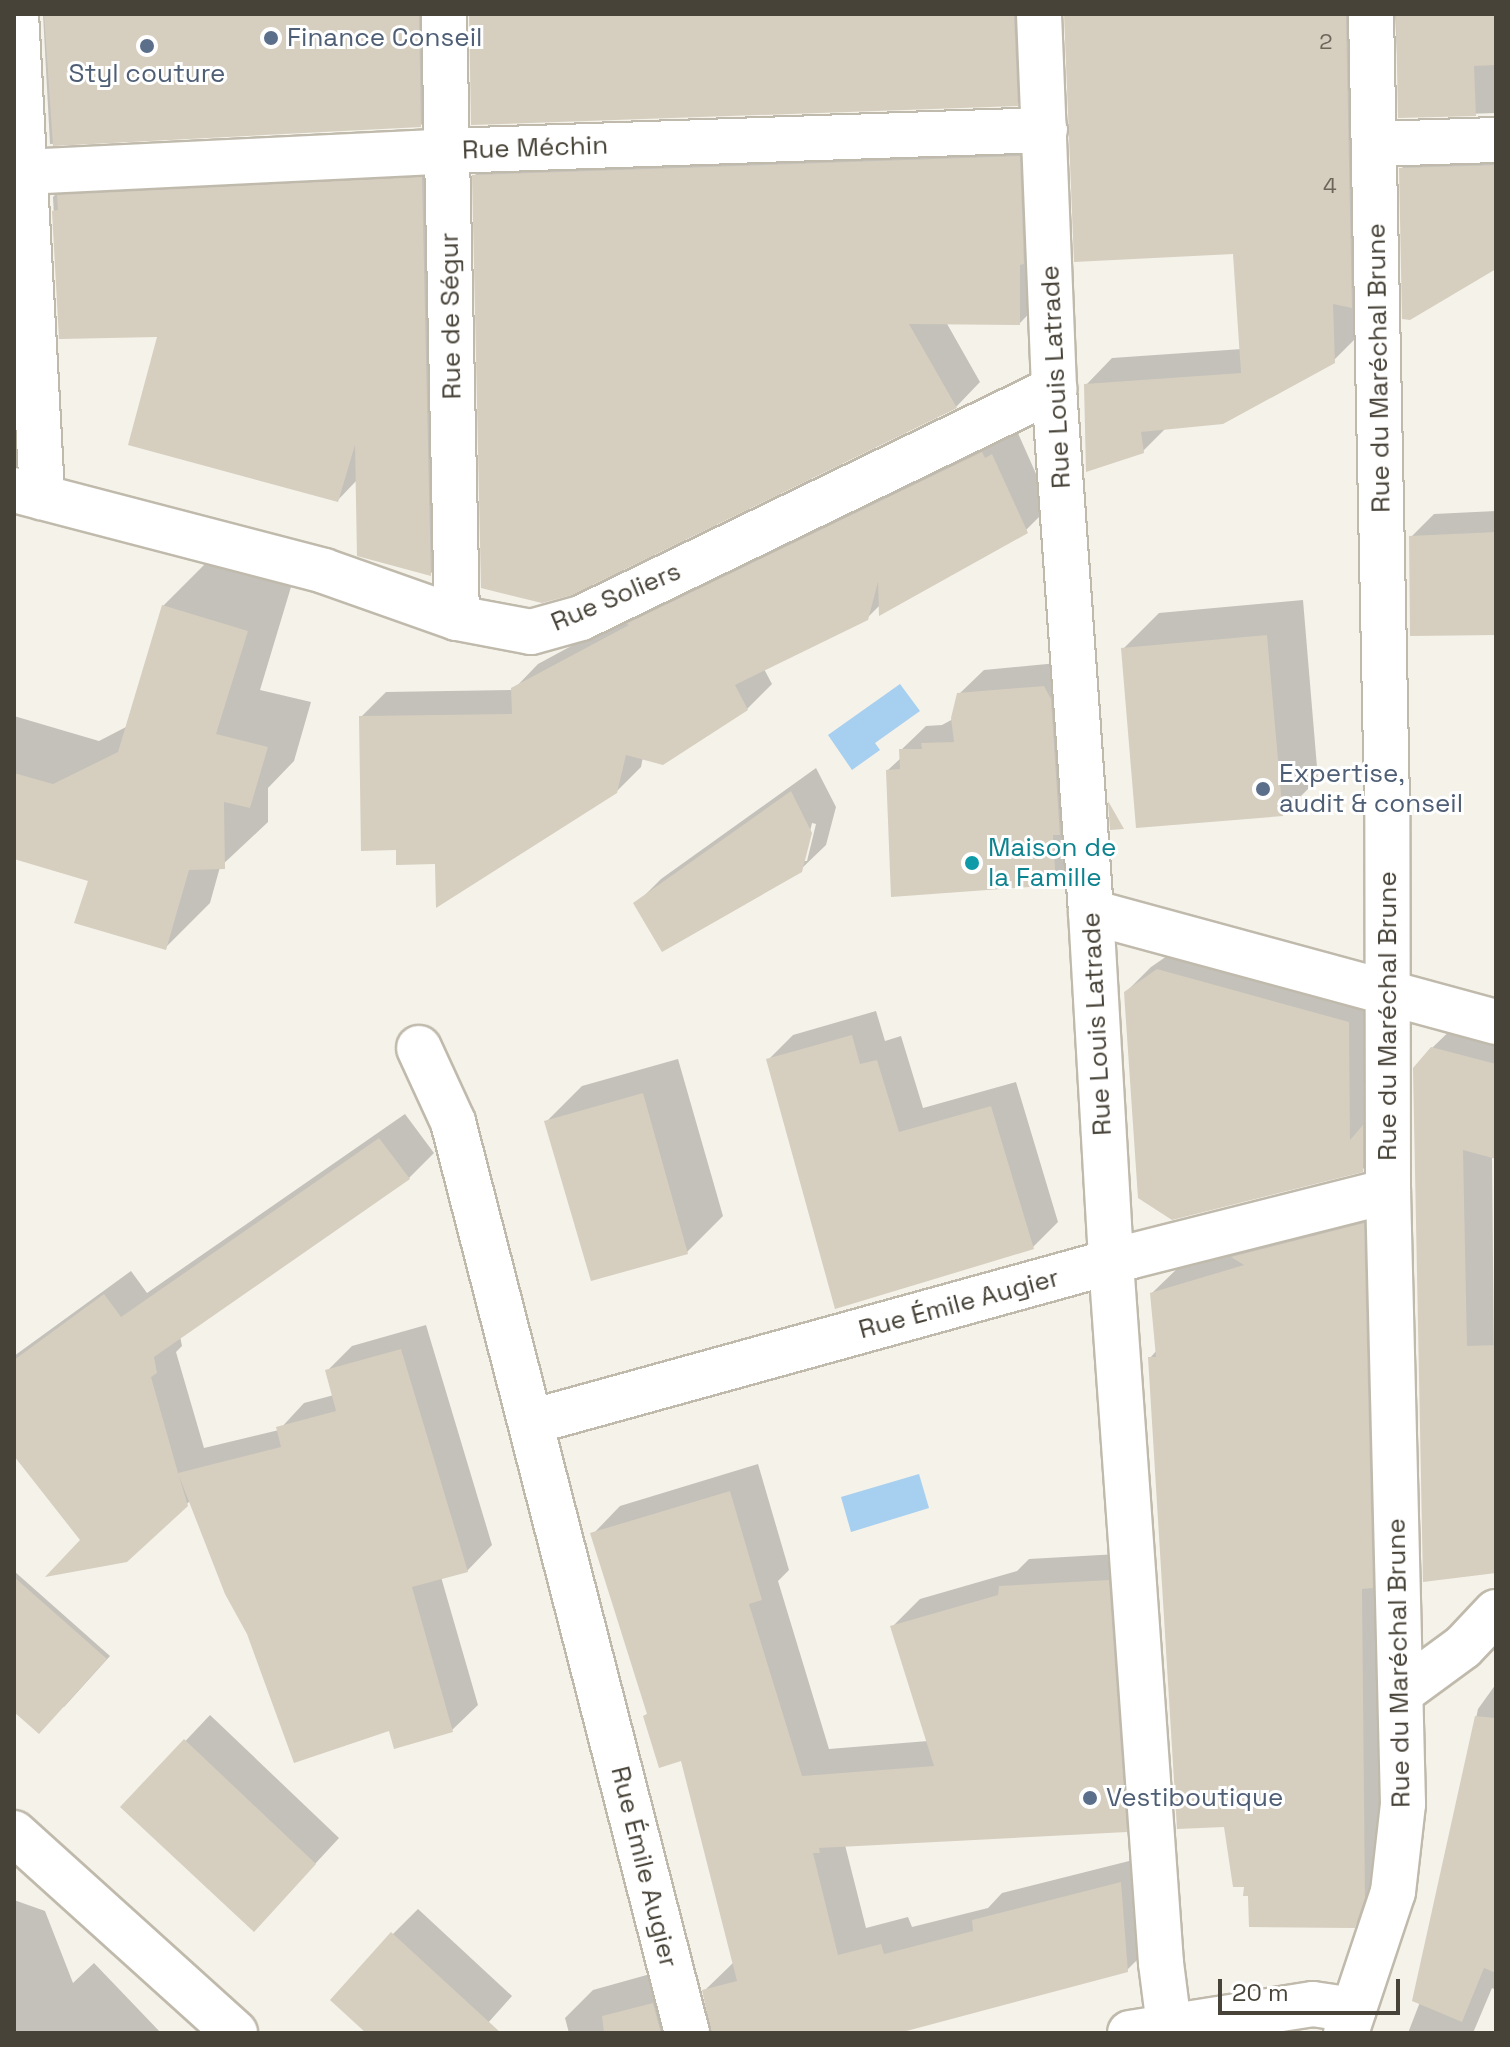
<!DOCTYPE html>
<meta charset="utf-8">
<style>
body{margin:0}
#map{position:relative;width:1510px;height:2047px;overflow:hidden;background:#f4f2e9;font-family:"Space Grotesk",sans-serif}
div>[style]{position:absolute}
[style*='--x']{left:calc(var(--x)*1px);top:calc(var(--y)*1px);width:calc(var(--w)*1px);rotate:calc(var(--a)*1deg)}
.water>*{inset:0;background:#a7cff0}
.shadow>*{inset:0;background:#0003}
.building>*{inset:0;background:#d6cebf}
.roads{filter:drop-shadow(2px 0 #c0baac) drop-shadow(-2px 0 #c0baac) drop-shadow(0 2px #c0baac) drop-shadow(0 -2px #c0baac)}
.minor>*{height:44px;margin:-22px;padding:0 22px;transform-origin:22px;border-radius:22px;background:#fff}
.dots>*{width:22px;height:22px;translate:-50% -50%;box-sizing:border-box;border:4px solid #fff;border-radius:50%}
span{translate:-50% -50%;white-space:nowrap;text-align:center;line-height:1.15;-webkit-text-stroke:6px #fff;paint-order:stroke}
.number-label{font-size:22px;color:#6c665a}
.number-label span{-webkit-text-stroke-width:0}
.service-label{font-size:26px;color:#4e5e75}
.left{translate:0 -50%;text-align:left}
.street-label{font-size:26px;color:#484338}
.culture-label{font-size:26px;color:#0d838f}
.frame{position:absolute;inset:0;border:16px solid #484338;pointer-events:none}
.scale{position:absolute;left:1218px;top:1979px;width:182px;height:36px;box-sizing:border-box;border:4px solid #484338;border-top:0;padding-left:10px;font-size:24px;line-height:28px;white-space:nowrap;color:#484338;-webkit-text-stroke:6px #fff;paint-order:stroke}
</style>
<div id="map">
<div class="water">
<div style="clip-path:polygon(900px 684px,920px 711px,875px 743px,880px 750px,852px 770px,828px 735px)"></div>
<div style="clip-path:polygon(919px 1474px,929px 1508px,851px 1532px,841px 1497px)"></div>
</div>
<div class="shadow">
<div style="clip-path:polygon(14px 14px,48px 430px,15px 464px,14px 463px)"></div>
<div style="clip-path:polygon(43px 14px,446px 14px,447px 99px,421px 125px,50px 144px)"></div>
<div style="clip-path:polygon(471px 14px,1041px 14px,1043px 77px,1017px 104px)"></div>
<div style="clip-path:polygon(1066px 14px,1372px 14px,1360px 334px,1333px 361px,1166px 428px,1142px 452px,1086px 385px,1112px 358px,1242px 349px,1235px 252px)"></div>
<div style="clip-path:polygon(1395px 14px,1496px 14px,1496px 113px,1400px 116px)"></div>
<div style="clip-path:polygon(1043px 132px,1044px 298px,1020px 323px,946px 322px,980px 382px,956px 407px,474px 176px,499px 152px)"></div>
<div style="clip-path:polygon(1496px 140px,1496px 267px,1401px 169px,1428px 142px)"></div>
<div style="clip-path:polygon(449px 151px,458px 547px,430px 574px,357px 480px,338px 500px,160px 335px,60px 337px,53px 197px,80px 169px)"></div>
<div style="clip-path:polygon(1017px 431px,1045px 494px,1045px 511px,1020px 536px,881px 604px,867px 618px,764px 669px,772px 684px,747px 709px,643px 757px,641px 767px,616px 792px,437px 862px,398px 847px,361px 717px,386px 692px,513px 690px,538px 664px,647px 605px)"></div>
<div style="clip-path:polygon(1496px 511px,1496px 633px,1411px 537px,1434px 514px)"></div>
<div style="clip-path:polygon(208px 561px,291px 587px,260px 690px,311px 702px,294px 761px,268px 788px,268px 822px,220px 867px,210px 903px,166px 947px,90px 879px,14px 857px,14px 716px,99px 741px,126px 727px,163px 606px)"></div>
<div style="clip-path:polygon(1303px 600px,1318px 779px,1282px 815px,1123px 649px,1159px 613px)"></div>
<div style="clip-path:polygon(1068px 662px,1080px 858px,1055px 883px,888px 770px,902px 757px,901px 750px,926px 726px,942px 725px,953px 719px,959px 694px,984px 670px)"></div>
<div style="clip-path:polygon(evenodd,816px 768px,836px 807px,826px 845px,800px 870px,636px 904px,661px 879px,816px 768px,812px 823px,816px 824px,807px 861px,803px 861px,812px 823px)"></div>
<div style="clip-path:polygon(1183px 945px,1373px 997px,1387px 1145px,1362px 1170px,1126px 992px,1151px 967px)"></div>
<div style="clip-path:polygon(876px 1011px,885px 1041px,901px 1036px,923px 1108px,1016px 1082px,1058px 1222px,1033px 1247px,837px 1306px,768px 1060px,793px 1035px)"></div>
<div style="clip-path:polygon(1462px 1019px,1496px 1029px,1496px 1157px,1492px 1156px,1496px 1571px,1425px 1580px,1432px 1048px)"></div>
<div style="clip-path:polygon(678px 1059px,723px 1216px,687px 1252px,546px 1122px,582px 1086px)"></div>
<div style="clip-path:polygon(405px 1114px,434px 1153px,409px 1178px,180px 1336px,182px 1346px,176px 1352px,204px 1448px,279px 1430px,304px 1403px,334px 1395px,327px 1371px,352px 1346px,426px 1325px,492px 1545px,467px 1571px,441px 1577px,478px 1705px,452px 1730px,249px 1633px,191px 1500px,126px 1561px,83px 1540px,14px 1453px,14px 1356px,131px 1271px,147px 1293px)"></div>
<div style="clip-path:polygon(1392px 1195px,1383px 1897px,1354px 1926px,1250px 1894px,1246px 1885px,1150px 1358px,1157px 1350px,1152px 1293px,1182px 1264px)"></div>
<div style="clip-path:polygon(758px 1464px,789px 1570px,778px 1581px,829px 1749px,928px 1741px,892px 1627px,920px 1599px,1017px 1571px,1029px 1559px,1136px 1553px,1154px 1802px,1126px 1830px,845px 1845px,866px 1928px,908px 1917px,912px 1927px,988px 1908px,1002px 1893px,1149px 1856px,1155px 1942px,1127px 1970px,887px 2033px,569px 2033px,565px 2018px,593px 1990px,661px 1971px,711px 2030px,704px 1991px,734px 1962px,682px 1759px,645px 1716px,649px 1712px,593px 1534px,620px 1506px)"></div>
<div style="clip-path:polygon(14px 1571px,110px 1656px,64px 1707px,14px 1709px)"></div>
<div style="clip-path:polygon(1496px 1684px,1496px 1990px,1492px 1988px,1473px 2033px,1408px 2033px,1420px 2002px,1415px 2000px,1478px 1709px)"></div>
<div style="clip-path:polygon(210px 1715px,339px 1838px,278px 1904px,123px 1807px)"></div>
<div style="clip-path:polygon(14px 1900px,45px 1911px,73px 1983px,94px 1963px,161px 2033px,14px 2033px)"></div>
<div style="clip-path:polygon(418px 1909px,512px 1996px,479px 2033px,369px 2033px,393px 1934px)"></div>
</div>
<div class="building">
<div style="clip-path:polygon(44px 14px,419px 14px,421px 127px,53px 146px)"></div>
<div style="clip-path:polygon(469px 14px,1014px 14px,1018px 106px,471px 125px)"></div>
<div style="clip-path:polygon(1064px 14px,1346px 14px,1352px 308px,1333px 304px,1335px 363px,1223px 424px,1141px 432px,1144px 453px,1086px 472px,1084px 384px,1241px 373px,1233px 254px,1074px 262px)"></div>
<div style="clip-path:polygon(1396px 14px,1496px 14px,1496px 65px,1474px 66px,1476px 116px,1398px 118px)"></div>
<div style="clip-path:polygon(1020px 156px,1024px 264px,1020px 265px,1020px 325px,909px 324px,957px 408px,572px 595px,542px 603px,481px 588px,472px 175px)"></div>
<div style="clip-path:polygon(1496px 165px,1496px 269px,1410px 320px,1402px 319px,1399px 168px)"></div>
<div style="clip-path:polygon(422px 177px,431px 576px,357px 556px,355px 445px,338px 502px,128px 445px,157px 337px,59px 339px,52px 211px,58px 210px,57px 195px)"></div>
<div style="clip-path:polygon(982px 452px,985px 458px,992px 454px,1028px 533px,879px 616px,878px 582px,868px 620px,735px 685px,748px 710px,663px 765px,626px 755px,617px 793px,436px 908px,435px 864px,396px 865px,396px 850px,361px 851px,359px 716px,512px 714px,511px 688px,629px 625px,626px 624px)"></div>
<div style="clip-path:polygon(1496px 532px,1496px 635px,1410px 636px,1409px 536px)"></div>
<div style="clip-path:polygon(162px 605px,248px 631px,216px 734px,268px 747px,250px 808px,224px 802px,225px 869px,189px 870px,166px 950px,74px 923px,88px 881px,14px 859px,14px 773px,53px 784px,118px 752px)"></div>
<div style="clip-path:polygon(1267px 635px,1283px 816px,1136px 828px,1121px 648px)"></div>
<div style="clip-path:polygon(1044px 686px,1051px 699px,1060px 835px,1053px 835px,1056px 885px,891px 897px,886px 770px,900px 769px,899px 749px,922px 749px,921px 743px,954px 742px,951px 718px,957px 693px)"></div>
<div style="clip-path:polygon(791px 791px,812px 833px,802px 872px,662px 952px,633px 903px)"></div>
<div style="clip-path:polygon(1108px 801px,1124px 829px,1110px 830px)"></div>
<div style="clip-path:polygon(1157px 969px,1349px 1022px,1350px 1140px,1363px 1125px,1363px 1172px,1172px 1220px,1138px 1198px,1124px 992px)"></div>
<div style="clip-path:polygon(852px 1035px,860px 1064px,877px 1060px,899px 1132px,991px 1106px,1034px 1249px,835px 1309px,766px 1059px)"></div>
<div style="clip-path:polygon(1431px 1047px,1496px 1064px,1496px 1159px,1463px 1150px,1467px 1346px,1496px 1345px,1496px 1573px,1423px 1582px,1413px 1068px)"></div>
<div style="clip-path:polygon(643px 1093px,688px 1254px,591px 1281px,544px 1121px)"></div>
<div style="clip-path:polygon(379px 1138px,410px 1179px,154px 1357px,157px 1373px,151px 1377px,178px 1473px,281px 1447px,276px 1427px,336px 1411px,325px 1370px,401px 1349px,468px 1572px,412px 1587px,453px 1732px,394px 1749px,389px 1731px,294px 1763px,247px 1634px,225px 1594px,179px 1476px,188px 1506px,127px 1562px,45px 1577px,80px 1540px,14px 1456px,14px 1360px,104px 1294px,121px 1317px)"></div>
<div style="clip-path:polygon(1364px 1223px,1373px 1588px,1362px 1589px,1365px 1898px,1355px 1928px,1249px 1927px,1248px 1896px,1243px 1896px,1244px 1887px,1233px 1887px,1224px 1827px,1177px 1829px,1148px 1357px,1156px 1357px,1150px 1293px,1244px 1265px,1231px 1257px)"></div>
<div style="clip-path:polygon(730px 1491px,762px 1600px,749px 1604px,802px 1776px,934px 1766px,890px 1626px,998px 1595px,999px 1586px,1109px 1580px,1127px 1832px,819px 1848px,820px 1853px,813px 1853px,838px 1955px,881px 1944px,884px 1954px,973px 1931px,972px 1920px,1121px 1882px,1128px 1972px,899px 2033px,711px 2033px,702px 1990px,737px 1981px,681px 1761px,659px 1768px,643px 1716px,647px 1714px,590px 1533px)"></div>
<div style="clip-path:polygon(14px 1577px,107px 1659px,39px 1734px,14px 1712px)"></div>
<div style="clip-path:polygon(1475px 1716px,1496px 1718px,1496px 1973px,1484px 1968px,1462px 2022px,1412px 2001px)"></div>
<div style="clip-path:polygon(184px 1739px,316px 1864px,254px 1932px,120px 1807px)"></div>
<div style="clip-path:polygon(391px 1932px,501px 2033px,366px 2033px,330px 2000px)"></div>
<div style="clip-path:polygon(653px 2003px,661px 2033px,604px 2033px,602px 2016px)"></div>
</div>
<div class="roads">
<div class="minor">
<div style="--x:16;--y:14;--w:484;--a:86.9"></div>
<div style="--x:444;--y:14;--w:604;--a:88.77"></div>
<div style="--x:1039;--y:14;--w:375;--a:87.7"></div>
<div style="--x:1054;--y:389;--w:524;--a:85.95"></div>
<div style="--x:1091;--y:912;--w:351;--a:86.7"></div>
<div style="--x:1111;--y:1262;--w:703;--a:85.92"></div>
<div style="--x:1161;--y:1963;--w:71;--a:82.7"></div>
<div style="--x:1375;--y:144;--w:121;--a:-1.9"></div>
<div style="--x:25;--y:172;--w:424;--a:-2.8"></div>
<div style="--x:448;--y:151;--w:597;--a:-2.01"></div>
<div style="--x:14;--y:490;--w:320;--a:14.6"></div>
<div style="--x:324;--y:571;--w:141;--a:19.5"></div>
<div style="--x:457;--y:618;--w:75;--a:10.7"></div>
<div style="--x:531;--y:632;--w:52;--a:-15.6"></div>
<div style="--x:581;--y:618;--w:526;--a:-25.83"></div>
<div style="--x:1091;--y:912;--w:420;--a:15.2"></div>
<div style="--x:419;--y:1048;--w:81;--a:65.3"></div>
<div style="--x:453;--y:1122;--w:941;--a:75.59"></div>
<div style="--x:531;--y:1422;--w:624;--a:-15.44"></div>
<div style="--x:1132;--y:1256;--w:264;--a:-14.2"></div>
<div style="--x:1403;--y:1691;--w:74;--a:-36.3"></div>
<div style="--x:1463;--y:1647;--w:48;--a:-46.7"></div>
<div style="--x:14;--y:1833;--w:298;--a:42.1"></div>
<div style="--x:1130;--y:2033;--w:185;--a:-9"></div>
<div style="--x:1313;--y:2004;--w:41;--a:8.3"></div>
<div style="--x:1346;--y:2033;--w:149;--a:-71.6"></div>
<div style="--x:1393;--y:1892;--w:89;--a:-83.5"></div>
<div style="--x:1403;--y:1804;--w:613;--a:-91.4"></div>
<div style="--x:1388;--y:1191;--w:388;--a:-90.1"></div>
<div style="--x:1387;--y:803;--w:789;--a:-91.16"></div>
</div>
</div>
<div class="dots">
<div style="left:271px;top:38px;background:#5c6f8a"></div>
<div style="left:147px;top:46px;background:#5c6f8a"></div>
<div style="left:1263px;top:789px;background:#5c6f8a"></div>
<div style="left:972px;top:863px;background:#0f9aa8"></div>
<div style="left:1090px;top:1798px;background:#5c6f8a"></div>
</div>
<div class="number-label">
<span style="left:1326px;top:42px">2</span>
<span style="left:1330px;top:186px">4</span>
</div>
<div class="service-label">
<span class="left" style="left:287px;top:38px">Finance Conseil</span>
<span style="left:147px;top:74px">Styl couture</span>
<span class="left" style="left:1279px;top:789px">Expertise,<br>audit &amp; conseil</span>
<span class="left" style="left:1106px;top:1798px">Vestiboutique</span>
</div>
<div class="street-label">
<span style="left:535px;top:148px;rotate:-2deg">Rue Méchin</span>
<span style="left:451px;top:316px;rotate:-91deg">Rue de Ségur</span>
<span style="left:1379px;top:368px;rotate:-91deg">Rue du Maréchal Brune</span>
<span style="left:1056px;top:377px;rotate:-93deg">Rue Louis Latrade</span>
<span style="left:616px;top:597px;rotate:-23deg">Rue Soliers</span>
<span style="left:1388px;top:1016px;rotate:-90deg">Rue du Maréchal Brune</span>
<span style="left:1097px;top:1024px;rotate:-93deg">Rue Louis Latrade</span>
<span style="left:959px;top:1304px;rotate:-15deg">Rue Émile Augier</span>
<span style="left:1399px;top:1663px;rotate:-91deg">Rue du Maréchal Brune</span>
<span style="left:644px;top:1867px;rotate:76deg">Rue Émile Augier</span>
</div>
<div class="culture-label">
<span class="left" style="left:988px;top:863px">Maison de<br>la Famille</span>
</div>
<div class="frame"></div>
<div class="scale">20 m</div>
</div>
